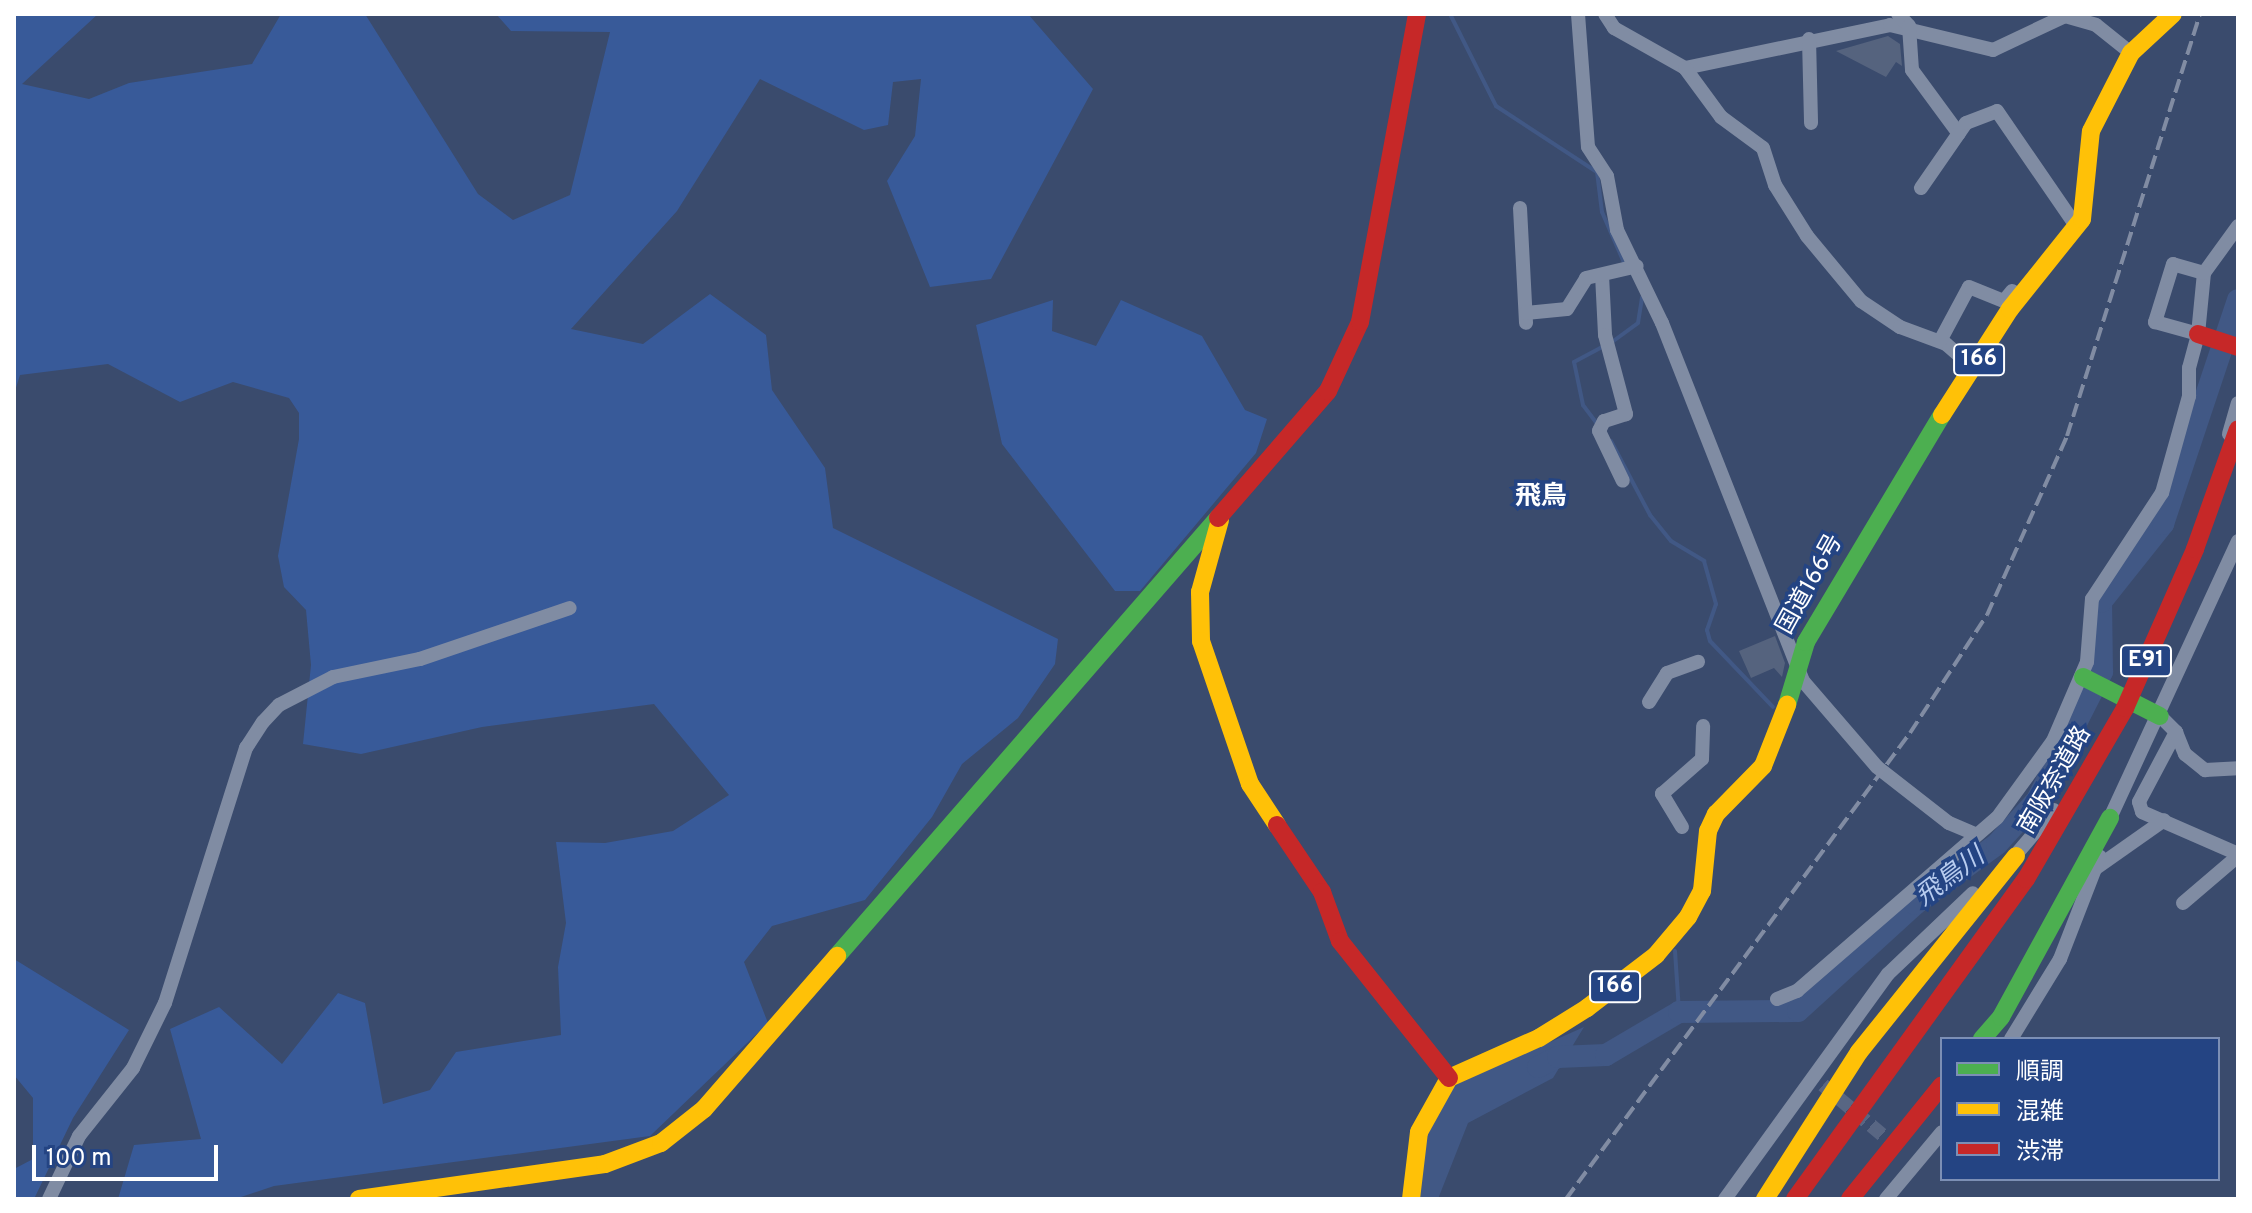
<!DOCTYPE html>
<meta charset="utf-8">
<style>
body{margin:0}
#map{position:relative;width:2252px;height:1213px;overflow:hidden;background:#3a4b6d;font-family:Overpass,"Noto Sans JP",sans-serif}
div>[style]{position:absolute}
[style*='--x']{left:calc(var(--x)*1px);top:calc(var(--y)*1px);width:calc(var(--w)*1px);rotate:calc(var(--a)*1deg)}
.green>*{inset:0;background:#385a99}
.water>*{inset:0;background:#415885}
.stream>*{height:4px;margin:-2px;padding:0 2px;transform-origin:2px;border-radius:2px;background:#415885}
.river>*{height:22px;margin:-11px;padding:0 11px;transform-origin:11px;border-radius:11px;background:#415885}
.building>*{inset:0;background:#55637e}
.street-tunnel>*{height:14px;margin-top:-7px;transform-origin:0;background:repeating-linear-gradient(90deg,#586683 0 14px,transparent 0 21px)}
.street>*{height:14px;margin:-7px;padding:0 7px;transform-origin:7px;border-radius:7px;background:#808ca3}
.fast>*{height:18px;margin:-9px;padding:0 9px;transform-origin:9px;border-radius:9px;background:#4caf50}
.slow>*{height:18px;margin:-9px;padding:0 9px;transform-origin:9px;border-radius:9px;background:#ffc107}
.jam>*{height:18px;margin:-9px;padding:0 9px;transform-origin:9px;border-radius:9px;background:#c62828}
.rail>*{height:4px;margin-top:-2px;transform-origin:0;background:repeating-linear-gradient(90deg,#818ca3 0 14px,transparent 0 20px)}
.jam-bridge>*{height:18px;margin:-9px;padding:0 9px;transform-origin:9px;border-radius:9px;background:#c62828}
span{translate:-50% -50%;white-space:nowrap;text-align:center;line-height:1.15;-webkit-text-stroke:7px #244483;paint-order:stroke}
.shield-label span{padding:2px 6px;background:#244483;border:2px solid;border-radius:6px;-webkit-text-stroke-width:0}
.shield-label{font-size:22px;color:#fff;font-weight:700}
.street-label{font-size:24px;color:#fff}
.neighbourhood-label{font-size:26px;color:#fff;font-weight:700}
.water-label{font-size:26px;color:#b8ccef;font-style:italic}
.frame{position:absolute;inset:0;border:16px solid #fff;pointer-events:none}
.legend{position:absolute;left:1940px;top:1037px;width:280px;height:144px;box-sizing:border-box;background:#244483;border:2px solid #7c8fb5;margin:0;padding:10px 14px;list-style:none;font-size:24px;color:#fff}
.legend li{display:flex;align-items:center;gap:16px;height:40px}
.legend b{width:40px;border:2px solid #7c8fb5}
.scale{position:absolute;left:32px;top:1145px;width:186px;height:36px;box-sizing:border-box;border:4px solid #fff;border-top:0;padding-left:10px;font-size:24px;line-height:28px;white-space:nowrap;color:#fff;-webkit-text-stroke:6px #244483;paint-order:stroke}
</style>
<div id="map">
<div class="green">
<div style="clip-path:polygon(14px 14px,98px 14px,22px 84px,89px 99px,129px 83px,252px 64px,281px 14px,365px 14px,478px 194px,513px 220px,570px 195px,610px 32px,511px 31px,496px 14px,1028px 14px,1093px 89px,991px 279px,930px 287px,887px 181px,915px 136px,921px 79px,893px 82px,888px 125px,864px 130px,760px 79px,677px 211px,571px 329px,643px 344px,710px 294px,766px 335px,772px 390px,825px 468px,833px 528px,1058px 639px,1055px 664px,1018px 718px,962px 764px,932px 817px,865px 900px,772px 926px,744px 962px,768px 1023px,650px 1136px,274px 1186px,235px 1199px,118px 1199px,134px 1145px,201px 1139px,170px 1029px,219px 1007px,282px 1064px,338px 993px,365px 1003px,383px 1104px,430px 1090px,456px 1052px,561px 1035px,558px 967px,566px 923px,556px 842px,605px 843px,673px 831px,729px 795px,654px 704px,482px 727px,361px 754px,303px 744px,311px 665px,306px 610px,284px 587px,278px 556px,299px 439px,299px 413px,289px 398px,233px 382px,180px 402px,108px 364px,20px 375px,14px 394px)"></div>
<div style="clip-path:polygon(1053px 300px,1052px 331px,1096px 346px,1121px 300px,1202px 336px,1245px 410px,1267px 419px,1256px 453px,1140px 591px,1115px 591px,1002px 444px,976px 325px)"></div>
<div style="clip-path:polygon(14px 959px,129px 1030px,73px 1118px,34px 1199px,14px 1199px,14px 1169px,33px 1159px,33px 1098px,14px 1075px)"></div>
</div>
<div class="water">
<div style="clip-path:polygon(1584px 1027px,1553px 1078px,1468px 1123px,1438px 1199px,1415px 1199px,1424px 1141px,1454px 1085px)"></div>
</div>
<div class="stream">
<div style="--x:1450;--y:14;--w:103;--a:63.4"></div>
<div style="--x:1496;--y:106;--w:121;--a:33.2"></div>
<div style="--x:1597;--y:172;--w:40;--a:82.9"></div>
<div style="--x:1602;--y:212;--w:58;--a:66.5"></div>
<div style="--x:1612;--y:342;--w:32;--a:-36"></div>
<div style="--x:1638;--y:323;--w:26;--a:-81"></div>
<div style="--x:1598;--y:425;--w:25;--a:-127"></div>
<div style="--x:1583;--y:405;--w:44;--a:-101.8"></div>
<div style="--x:1574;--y:362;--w:34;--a:-28"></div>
<div style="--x:1611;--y:441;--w:84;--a:62.2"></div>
<div style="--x:1650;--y:515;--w:33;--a:51"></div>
<div style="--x:1671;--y:541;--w:39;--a:31"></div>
<div style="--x:1704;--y:561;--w:45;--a:74.4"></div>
<div style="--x:1716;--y:604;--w:28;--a:109"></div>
<div style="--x:1707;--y:630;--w:11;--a:75"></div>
<div style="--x:1710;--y:641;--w:91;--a:46.3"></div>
<div style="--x:1675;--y:951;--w:61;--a:86.2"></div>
</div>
<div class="river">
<div style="--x:1538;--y:1067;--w:22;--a:-27"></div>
<div style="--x:1558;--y:1057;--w:48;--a:-2.4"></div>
<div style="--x:1606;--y:1055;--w:85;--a:-30.5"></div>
<div style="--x:1679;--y:1012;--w:119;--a:-0.5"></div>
<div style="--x:1798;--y:1011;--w:159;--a:-42.4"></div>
<div style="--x:1915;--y:904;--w:102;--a:-36.2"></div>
<div style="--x:1997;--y:844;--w:59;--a:-47.7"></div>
<div style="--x:2037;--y:800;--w:144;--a:-63.1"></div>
<div style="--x:2102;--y:672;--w:70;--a:-90.8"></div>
<div style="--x:2101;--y:602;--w:100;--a:-51.5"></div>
<div style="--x:2163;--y:524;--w:236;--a:-71.5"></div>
</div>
<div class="building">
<div style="clip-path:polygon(1888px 36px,1900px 44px,1902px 66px,1896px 62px,1886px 77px,1836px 51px)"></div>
<div style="clip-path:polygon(1775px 636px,1785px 663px,1782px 677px,1774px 668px,1751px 678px,1739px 651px)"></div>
</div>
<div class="street-tunnel">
<div style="--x:1823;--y:1085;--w:99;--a:40.1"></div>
</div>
<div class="street">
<div style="--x:1578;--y:14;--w:133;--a:85.7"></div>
<div style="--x:1588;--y:147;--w:35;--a:57"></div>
<div style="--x:1607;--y:176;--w:55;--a:79.5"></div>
<div style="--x:1617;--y:230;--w:103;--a:64.2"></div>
<div style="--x:1662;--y:323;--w:385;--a:68.5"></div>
<div style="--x:1803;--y:681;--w:113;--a:49.3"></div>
<div style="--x:1877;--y:767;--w:91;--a:37.9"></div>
<div style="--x:1949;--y:823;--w:26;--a:23"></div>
<div style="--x:1605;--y:14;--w:17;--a:57"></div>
<div style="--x:1614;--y:28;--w:81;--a:29.4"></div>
<div style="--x:1685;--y:68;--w:209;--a:-11.8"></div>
<div style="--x:1890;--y:25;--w:106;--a:13.6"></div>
<div style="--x:1993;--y:50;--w:80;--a:-25.3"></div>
<div style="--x:2065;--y:16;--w:32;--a:16"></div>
<div style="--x:2096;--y:25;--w:45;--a:38.7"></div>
<div style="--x:1898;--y:14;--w:16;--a:47"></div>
<div style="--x:1909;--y:26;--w:44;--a:86.1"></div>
<div style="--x:1912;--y:70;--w:79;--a:53.7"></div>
<div style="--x:1809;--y:39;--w:84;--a:88.6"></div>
<div style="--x:1685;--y:68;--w:61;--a:53.7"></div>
<div style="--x:1721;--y:117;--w:52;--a:36.4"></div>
<div style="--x:1763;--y:148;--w:39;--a:72"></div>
<div style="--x:1775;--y:185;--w:60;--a:57.9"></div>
<div style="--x:1807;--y:236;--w:85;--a:50.3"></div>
<div style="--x:1861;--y:301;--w:47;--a:33.7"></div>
<div style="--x:1900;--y:327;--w:49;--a:20.3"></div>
<div style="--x:1946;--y:344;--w:37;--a:41"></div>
<div style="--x:1921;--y:188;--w:79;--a:-55.3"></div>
<div style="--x:1966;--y:123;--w:33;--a:-21"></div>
<div style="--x:1997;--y:111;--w:140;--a:55.5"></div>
<div style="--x:1520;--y:208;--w:115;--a:87"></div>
<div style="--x:2204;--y:273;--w:58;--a:-54.1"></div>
<div style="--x:1602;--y:275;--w:60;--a:87.1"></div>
<div style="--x:1605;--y:335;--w:82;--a:75.1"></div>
<div style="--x:1626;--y:414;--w:23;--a:162"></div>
<div style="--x:1604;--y:421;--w:11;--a:117"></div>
<div style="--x:1599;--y:431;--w:55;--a:64.4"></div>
<div style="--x:1526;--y:313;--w:41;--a:-5.6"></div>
<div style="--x:1567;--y:309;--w:36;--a:-58"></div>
<div style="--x:1586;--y:278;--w:52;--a:-13.2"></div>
<div style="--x:1940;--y:341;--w:61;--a:-61.8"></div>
<div style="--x:1969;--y:287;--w:38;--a:22"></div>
<div style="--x:2004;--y:301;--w:13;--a:-51"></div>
<div style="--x:2229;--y:434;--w:32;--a:-74"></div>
<div style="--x:1649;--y:702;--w:34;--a:-58"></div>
<div style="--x:1667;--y:673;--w:33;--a:-20"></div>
<div style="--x:2160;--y:716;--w:23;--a:45"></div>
<div style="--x:2176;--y:732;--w:79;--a:117.9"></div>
<div style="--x:2139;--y:802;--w:10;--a:73"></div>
<div style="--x:2142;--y:812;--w:105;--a:23.6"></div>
<div style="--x:2176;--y:732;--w:24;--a:68"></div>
<div style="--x:2185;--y:754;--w:26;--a:39"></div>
<div style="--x:2205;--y:770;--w:33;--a:-3"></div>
<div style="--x:2110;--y:818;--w:305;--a:-65.2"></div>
<div style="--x:1682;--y:827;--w:39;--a:-121"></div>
<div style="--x:1662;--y:794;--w:53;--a:-41.2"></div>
<div style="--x:1702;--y:759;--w:33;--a:-88"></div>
<div style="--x:2013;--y:858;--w:63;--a:-49.5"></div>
<div style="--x:2096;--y:868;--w:83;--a:-35.2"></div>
<div style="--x:2183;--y:903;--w:72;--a:-40.5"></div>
<div style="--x:1777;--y:999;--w:22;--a:-22"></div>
<div style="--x:1797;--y:991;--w:264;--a:-40.9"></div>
<div style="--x:1997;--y:818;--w:95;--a:-54"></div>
<div style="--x:2053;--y:741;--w:86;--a:-66.7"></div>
<div style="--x:2087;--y:662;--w:63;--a:-85.5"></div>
<div style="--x:2092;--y:599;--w:127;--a:-56.6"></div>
<div style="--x:2162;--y:493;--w:101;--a:-74.4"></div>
<div style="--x:2189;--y:396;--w:28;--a:-90"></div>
<div style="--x:2189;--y:368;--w:35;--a:-75"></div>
<div style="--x:2198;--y:334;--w:61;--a:-84.4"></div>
<div style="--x:2204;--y:273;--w:32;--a:-164"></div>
<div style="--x:2173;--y:264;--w:61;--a:107.2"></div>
<div style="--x:2155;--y:322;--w:45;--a:15.6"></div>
<div style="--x:2011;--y:1039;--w:94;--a:-58.5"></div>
<div style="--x:2060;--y:959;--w:110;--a:-68.8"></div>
<div style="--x:49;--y:1199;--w:70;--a:-64.5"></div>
<div style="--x:79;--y:1136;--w:87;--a:-51.5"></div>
<div style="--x:133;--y:1068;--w:72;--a:-63.8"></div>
<div style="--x:165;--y:1003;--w:268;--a:-72.4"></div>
<div style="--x:246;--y:748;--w:31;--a:-57"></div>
<div style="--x:263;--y:722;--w:23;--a:-47"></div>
<div style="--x:279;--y:705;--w:61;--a:-27.4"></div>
<div style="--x:333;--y:677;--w:89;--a:-11.7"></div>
<div style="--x:420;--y:659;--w:158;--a:-18.8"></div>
<div style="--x:1725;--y:1199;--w:278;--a:-54.1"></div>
<div style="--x:1888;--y:974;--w:117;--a:-43.6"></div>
<div style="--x:1886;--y:1199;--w:87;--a:-50.1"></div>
</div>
<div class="fast">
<div style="--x:2083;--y:677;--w:86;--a:26.9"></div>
<div style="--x:1787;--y:705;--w:66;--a:-73.2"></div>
<div style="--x:1806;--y:642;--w:265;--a:-59.1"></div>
<div style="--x:837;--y:956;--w:581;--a:-48.98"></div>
<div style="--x:1982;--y:1039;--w:29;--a:-49"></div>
<div style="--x:2001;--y:1017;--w:227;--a:-61.3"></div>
</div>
<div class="slow">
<div style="--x:1942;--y:415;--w:126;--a:-57.3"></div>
<div style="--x:2010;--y:309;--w:115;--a:-51.3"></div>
<div style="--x:2082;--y:219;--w:88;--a:-84.2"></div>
<div style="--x:2091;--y:131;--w:88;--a:-62.9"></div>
<div style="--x:2131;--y:53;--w:57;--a:-42.9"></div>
<div style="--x:1220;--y:520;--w:75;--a:105.5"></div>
<div style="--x:1200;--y:592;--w:49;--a:88.8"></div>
<div style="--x:1201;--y:641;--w:151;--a:71.1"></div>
<div style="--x:1250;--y:784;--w:49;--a:56.6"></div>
<div style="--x:359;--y:1199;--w:248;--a:-8.1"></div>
<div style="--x:605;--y:1164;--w:60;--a:-20.6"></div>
<div style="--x:661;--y:1143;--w:55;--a:-38.3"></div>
<div style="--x:704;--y:1109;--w:203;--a:-49"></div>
<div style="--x:1411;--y:1199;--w:67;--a:-83.2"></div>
<div style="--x:1419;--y:1132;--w:62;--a:-60.9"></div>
<div style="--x:1449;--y:1078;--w:98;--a:-24"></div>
<div style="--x:1539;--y:1038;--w:57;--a:-32"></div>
<div style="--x:1587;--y:1008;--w:87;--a:-37.5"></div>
<div style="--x:1656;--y:955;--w:50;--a:-49.9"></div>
<div style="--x:1688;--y:917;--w:30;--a:-62"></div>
<div style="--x:1702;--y:891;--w:60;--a:-84.3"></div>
<div style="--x:1708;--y:831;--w:19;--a:-65"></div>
<div style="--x:1716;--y:814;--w:67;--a:-45.6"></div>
<div style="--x:1763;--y:766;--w:66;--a:-68.5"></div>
<div style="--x:1765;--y:1199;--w:174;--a:-57.4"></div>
<div style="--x:1859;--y:1052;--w:251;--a:-51.3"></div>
</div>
<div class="jam">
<div style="--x:2198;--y:334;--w:42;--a:18"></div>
<div style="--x:1218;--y:518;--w:168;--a:-49.1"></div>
<div style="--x:1328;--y:391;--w:76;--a:-65.1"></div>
<div style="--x:1360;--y:322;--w:313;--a:-79.5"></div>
<div style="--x:1277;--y:825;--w:81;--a:56.1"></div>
<div style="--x:1322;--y:892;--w:52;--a:69.8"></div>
<div style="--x:1340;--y:941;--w:175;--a:51.5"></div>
<div style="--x:1795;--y:1199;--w:395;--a:-54.2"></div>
<div style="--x:1850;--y:1199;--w:146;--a:-51.1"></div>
</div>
<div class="rail">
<div style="--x:1566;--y:1199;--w:579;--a:-53.57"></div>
<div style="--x:1910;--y:733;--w:141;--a:-56.9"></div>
<div style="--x:1987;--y:615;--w:196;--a:-65.9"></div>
<div style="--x:2067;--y:436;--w:442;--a:-72.5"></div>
</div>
<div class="jam-bridge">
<div style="--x:2026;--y:879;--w:198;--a:-59.9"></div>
<div style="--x:2125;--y:708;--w:174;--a:-66.2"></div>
<div style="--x:2195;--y:549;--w:127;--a:-70.3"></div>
</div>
<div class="shield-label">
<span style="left:1979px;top:360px">166</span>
<span style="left:2146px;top:661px">E91</span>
<span style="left:1615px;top:987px">166</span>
</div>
<div class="street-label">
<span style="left:1811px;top:585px;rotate:-61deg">国道166号</span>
<span style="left:2056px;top:781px;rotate:-60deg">南阪奈道路</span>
</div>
<div class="neighbourhood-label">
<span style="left:1541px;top:498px">飛鳥</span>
</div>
<div class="water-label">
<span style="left:1951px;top:878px;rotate:-37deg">飛鳥川</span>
</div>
<div class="frame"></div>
<ul class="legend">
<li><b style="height:10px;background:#4caf50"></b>順調</li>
<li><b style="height:10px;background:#ffc107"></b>混雑</li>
<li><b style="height:10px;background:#c62828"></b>渋滞</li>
</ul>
<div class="scale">100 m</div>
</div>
